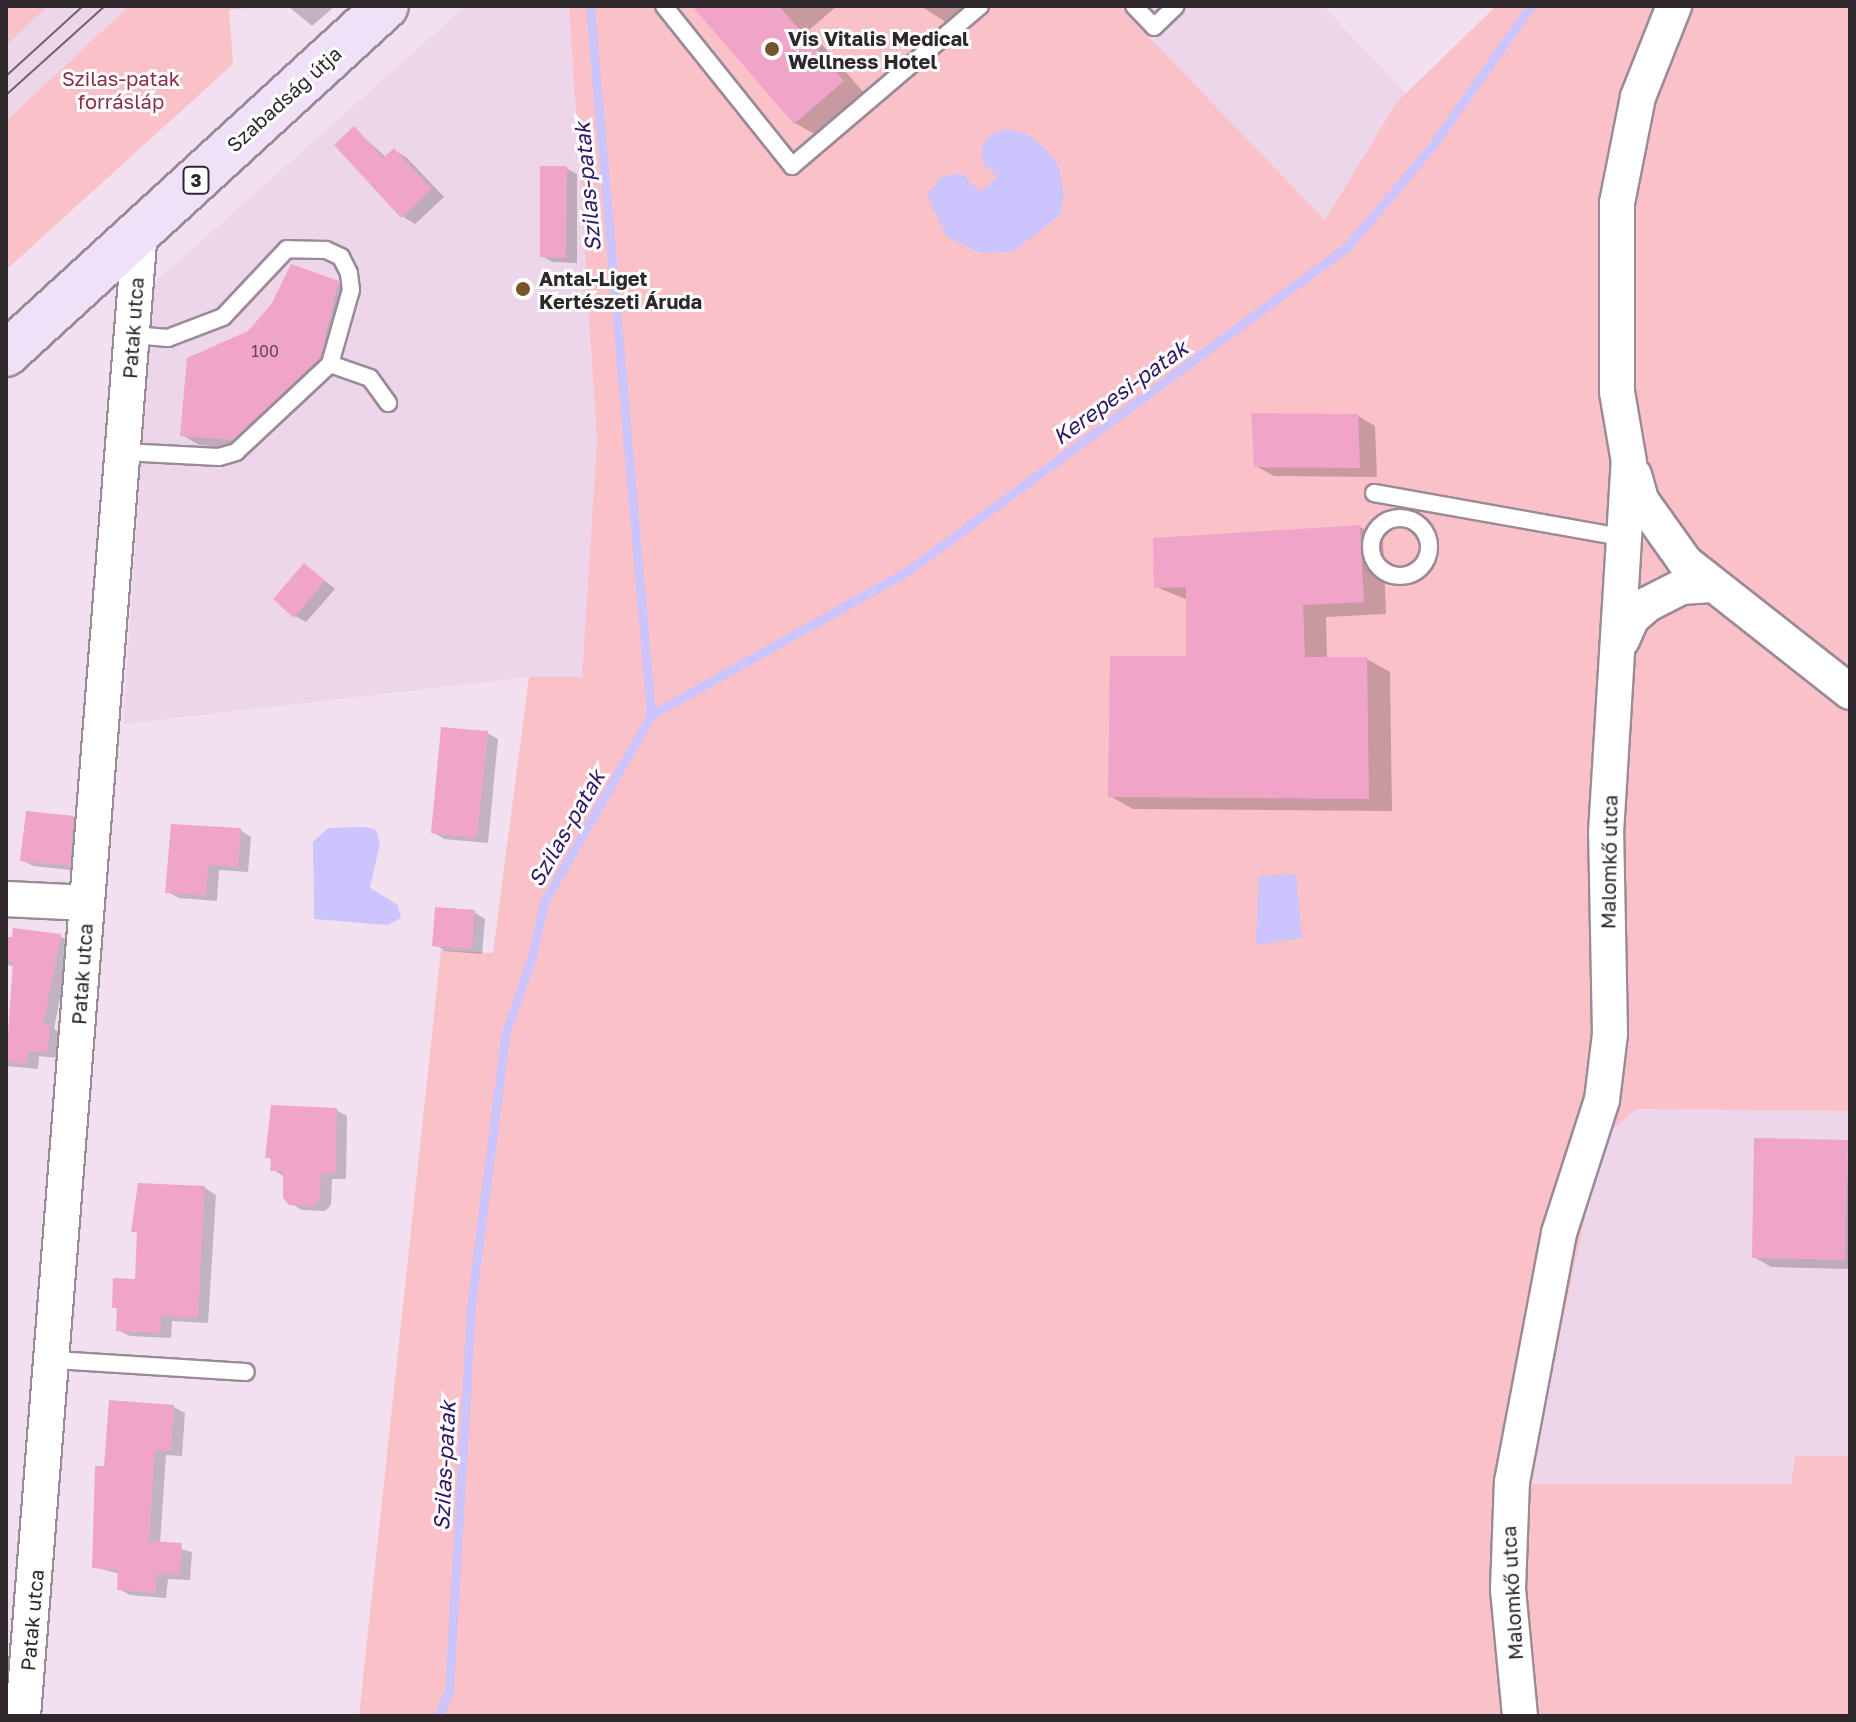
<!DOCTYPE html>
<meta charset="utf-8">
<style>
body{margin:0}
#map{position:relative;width:1856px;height:1722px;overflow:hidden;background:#f2e0ef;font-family:"Golos Text",sans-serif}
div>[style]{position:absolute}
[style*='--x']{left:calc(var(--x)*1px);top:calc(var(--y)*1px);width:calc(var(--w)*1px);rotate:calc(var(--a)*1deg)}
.built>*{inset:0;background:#edd5ea}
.green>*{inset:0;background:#fac1c8}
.water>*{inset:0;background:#cbc4fd}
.shadow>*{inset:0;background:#0003}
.stream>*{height:9px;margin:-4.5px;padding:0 4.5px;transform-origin:4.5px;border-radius:4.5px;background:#cbc4fd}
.building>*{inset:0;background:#f0a5c8}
.roads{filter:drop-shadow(2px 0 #9b8a98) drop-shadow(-2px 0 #9b8a98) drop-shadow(0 2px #9b8a98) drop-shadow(0 -2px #9b8a98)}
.service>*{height:16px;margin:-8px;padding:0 8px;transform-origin:8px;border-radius:8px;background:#fff}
.service>.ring{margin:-8px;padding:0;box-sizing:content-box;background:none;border:16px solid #fff;border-radius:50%}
.minor>*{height:34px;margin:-17px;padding:0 17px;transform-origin:17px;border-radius:17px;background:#fff}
.primary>*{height:44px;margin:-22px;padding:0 22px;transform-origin:22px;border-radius:22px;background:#eee1f8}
.tram>*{height:2px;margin:-1px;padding:0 1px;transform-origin:1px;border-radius:1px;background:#6e646c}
.dots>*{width:22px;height:22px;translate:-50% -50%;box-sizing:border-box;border:4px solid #fff;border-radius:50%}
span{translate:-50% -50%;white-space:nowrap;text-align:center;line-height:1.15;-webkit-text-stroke:6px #fff;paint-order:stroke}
.number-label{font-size:16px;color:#5e4754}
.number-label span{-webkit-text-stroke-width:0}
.shield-label span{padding:2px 6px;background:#fff;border:2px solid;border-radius:6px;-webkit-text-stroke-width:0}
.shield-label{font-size:18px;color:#2e282d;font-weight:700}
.poi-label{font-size:20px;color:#2e282d;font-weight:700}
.left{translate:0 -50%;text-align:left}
.park-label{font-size:20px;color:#8c2e43}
.street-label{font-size:20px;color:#2e282d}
.water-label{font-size:22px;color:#301867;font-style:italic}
.frame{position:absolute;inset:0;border:8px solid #2e282d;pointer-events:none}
</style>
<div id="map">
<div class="built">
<div style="clip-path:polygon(48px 6px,129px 6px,6px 121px,6px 45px)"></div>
<div style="clip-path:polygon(466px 6px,569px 6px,597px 440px,582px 677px,529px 677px,123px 724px,154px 283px)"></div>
<div style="clip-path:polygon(1119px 6px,1323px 6px,1406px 94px,1325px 220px)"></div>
<div style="clip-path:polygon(1636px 1109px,1850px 1111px,1850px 1456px,1795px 1456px,1791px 1484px,1528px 1485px,1602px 1138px)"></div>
</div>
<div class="green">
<div style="clip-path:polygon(6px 6px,48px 6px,6px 45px)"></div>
<div style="clip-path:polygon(129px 6px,264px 6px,229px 10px,233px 64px,6px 270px,6px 121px)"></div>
<div style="clip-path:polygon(569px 6px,1119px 6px,1325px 220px,1397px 102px,1496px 6px,1850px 6px,1850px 1111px,1636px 1109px,1602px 1138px,1528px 1484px,1791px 1484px,1795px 1456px,1850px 1456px,1850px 1716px,359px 1716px,441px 950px,493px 953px,529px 677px,582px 677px,597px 440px)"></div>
</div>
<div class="water">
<div style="clip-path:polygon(1008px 129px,1025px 133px,1044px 147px,1059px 167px,1064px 195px,1060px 215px,1013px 252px,980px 253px,947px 237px,927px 196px,941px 177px,954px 174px,963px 174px,980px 192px,997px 177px,981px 160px,983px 144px,993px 133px)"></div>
<div style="clip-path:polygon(366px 827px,376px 830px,380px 843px,370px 888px,398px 905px,401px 918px,388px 925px,314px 919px,313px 842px,328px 828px)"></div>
<div style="clip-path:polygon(1296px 874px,1302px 938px,1256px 945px,1259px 876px)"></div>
</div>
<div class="shadow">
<div style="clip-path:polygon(288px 6px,335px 6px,312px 26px)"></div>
<div style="clip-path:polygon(695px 6px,837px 6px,809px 30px,866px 95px,818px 136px,795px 123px)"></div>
<div style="clip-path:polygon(921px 6px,967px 6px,947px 23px)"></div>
<div style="clip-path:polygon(354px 129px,387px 158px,394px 150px,407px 158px,444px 197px,415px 224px,402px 216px)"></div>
<div style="clip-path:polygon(566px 168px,577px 174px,577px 263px,553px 262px,542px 256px)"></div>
<div style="clip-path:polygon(338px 283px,355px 292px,337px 368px,251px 449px,199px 445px,182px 435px,249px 333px)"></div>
<div style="clip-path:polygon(1358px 416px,1375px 426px,1377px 477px,1274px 476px,1256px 466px)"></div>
<div style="clip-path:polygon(1360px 527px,1383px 540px,1386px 614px,1326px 617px,1327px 659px,1367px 659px,1390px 672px,1392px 811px,1133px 809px,1110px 796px,1188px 658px,1188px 600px,1156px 587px)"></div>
<div style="clip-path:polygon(305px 565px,335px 589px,306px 622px,295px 616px)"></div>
<div style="clip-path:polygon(487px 733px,498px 739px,488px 843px,444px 839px,433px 832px)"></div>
<div style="clip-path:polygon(73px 818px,84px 824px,81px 871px,33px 866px,22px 860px)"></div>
<div style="clip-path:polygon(240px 830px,251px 837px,248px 872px,219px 870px,217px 901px,179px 898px,168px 892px)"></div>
<div style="clip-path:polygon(474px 912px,485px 919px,482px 954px,445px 951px,434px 944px)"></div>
<div style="clip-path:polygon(60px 936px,71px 942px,54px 1029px,60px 1032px,58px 1058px,39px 1056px,38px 1069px,6px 1066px,15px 966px,6px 965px,6px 939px)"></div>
<div style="clip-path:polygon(336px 1110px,347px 1116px,346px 1179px,332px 1179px,331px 1205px,325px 1211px,302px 1210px,290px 1203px,283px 1176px,272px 1169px,273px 1160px,267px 1157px)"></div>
<div style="clip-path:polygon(1847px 1142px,1850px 1269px,1771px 1267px,1754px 1257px)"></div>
<div style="clip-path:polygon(205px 1188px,216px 1195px,208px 1323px,172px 1321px,171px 1338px,130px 1336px,118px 1330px,115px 1280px,137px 1281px,139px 1234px,133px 1231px)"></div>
<div style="clip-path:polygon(174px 1407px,185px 1413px,182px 1456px,166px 1455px,160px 1544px,192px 1552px,190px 1580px,168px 1579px,166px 1598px,130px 1595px,119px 1589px,120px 1574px,94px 1567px,106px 1468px)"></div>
</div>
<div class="stream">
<div style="--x:651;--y:715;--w:296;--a:-29.3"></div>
<div style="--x:909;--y:570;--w:544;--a:-36.41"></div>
<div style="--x:1347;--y:247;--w:127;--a:-49.8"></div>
<div style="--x:1429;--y:150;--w:176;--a:-54.7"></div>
<div style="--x:439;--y:1716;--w:28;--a:-69"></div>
<div style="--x:449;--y:1690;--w:385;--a:-86.7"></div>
<div style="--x:471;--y:1306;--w:273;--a:-82.8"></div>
<div style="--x:505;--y:1035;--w:83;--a:-71.1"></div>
<div style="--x:532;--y:956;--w:55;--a:-77.5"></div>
<div style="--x:544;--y:902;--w:215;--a:-60.2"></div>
<div style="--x:651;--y:715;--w:712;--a:-94.92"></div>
</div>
<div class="building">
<div style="clip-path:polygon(692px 6px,779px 6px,844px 81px,794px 124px)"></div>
<div style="clip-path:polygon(354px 126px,383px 158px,394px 148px,432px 189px,401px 218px,334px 145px)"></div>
<div style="clip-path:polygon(540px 166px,567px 166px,566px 258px,540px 257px)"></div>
<div style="clip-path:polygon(291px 264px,339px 281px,320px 358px,233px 440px,180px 436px,187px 358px,248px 331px,272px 303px)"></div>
<div style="clip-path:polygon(1251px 413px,1358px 414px,1360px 468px,1254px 467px)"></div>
<div style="clip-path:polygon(1360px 525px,1364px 602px,1303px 605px,1305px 657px,1367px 657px,1369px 799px,1108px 797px,1110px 656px,1186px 656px,1186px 587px,1154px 588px,1153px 538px)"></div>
<div style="clip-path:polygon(304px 563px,325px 581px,294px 618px,273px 599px)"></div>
<div style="clip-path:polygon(441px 727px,488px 731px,477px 838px,431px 833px)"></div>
<div style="clip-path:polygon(26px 811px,74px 816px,70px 866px,20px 861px)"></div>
<div style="clip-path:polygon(171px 824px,241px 828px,238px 867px,208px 865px,206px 895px,165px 893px)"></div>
<div style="clip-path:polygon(435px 907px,475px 910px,472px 949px,432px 946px)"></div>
<div style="clip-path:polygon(13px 928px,61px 934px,43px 1024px,50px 1024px,48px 1053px,28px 1051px,27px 1064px,6px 1062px,13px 962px,6px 961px,6px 937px,12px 937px)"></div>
<div style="clip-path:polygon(271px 1105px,337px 1108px,336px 1173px,321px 1173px,320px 1198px,313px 1206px,289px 1205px,283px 1198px,283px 1171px,270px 1171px,271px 1158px,265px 1158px)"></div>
<div style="clip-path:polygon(1754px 1138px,1848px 1140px,1845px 1260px,1752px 1258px)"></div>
<div style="clip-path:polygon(138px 1183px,205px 1186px,198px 1318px,161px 1316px,161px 1333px,116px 1331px,117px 1308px,112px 1308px,113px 1278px,135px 1279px,137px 1232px,131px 1232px)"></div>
<div style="clip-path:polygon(109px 1400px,174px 1405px,171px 1451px,155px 1450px,149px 1541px,182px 1543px,180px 1575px,157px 1573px,156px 1593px,117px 1590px,118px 1570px,92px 1568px,95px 1466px,104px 1466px)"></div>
</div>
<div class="roads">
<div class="service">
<div style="--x:664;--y:6;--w:205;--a:51.3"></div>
<div style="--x:792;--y:166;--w:247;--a:-40.4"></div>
<div style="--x:1134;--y:6;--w:29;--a:46"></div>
<div style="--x:1154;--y:27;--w:30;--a:-44"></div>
<div style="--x:330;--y:364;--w:42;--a:19.3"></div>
<div style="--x:370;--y:378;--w:31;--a:54"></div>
<div style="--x:123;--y:452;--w:96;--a:3"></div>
<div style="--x:219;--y:457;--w:18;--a:-16"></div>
<div style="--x:236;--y:452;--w:129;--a:-43.1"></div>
<div style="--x:330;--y:364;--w:77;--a:-74.2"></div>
<div style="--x:351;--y:290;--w:17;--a:-97"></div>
<div style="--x:349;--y:273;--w:18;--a:-117"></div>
<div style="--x:341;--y:257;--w:17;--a:-155"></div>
<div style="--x:326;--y:250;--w:39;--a:-179"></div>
<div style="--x:287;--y:249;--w:93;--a:133.3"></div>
<div style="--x:223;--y:317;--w:59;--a:159.1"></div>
<div style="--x:168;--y:338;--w:35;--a:-175"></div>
<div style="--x:1374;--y:493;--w:256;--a:10.1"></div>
<div class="ring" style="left:1371px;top:518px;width:42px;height:42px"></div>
<div style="--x:55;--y:1360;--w:191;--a:3.6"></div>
</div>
<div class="minor">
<div style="--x:1634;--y:475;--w:26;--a:74"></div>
<div style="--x:1641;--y:500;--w:76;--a:54.6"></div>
<div style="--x:1685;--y:562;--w:210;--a:38.2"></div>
<div style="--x:1622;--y:640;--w:24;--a:-66"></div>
<div style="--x:1632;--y:618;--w:21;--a:-41"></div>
<div style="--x:1648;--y:604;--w:38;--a:-27"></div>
<div style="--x:1682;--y:587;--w:29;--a:-4"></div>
<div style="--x:6;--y:899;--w:81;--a:2.8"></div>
<div style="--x:23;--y:1716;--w:1490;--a:-85.5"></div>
<div style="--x:1520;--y:1716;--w:128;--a:-95.4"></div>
<div style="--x:1508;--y:1589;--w:107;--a:-87.9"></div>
<div style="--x:1512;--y:1482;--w:253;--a:-79.3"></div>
<div style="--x:1559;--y:1233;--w:140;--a:-72.1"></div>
<div style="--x:1602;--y:1100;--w:66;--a:-83.1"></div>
<div style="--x:1610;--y:1034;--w:201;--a:-91.1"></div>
<div style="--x:1606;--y:833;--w:372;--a:-86.5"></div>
<div style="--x:1629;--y:462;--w:71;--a:-99.7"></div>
<div style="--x:1617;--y:392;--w:189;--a:-90"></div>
<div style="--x:1617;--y:203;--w:108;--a:-78.8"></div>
<div style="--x:1638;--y:97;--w:98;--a:-68.4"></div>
</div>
<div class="primary">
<div style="--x:6;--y:354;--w:515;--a:-42.48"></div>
</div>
</div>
<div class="tram">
<div style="--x:6;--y:76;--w:104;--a:-42.3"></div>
<div style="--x:6;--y:95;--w:133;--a:-42"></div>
</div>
<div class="dots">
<div style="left:772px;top:49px;background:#76542b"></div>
<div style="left:523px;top:289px;background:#76542b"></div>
</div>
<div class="number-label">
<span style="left:265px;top:351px">100</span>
</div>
<div class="shield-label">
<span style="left:196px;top:180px">3</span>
</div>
<div class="poi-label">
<span class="left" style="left:788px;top:50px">Vis Vitalis Medical<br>Wellness Hotel</span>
<span class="left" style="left:539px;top:290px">Antal-Liget<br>Kertészeti Áruda</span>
</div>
<div class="park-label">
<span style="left:121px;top:90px">Szilas-patak<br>forrásláp</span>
</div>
<div class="street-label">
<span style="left:284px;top:99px;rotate:-42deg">Szabadság útja</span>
<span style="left:133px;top:328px;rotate:-86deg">Patak utca</span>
<span style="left:1609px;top:862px;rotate:-89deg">Malomkő utca</span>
<span style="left:82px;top:974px;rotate:-86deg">Patak utca</span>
<span style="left:1512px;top:1593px;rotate:-93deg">Malomkő utca</span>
<span style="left:32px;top:1620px;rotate:-85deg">Patak utca</span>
</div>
<div class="water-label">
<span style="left:587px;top:187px;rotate:-95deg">Szilas-patak</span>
<span style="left:1120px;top:392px;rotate:-36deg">Kerepesi-patak</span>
<span style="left:566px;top:828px;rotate:-60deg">Szilas-patak</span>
<span style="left:444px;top:1466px;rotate:-87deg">Szilas-patak</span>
</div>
<div class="frame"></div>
</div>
